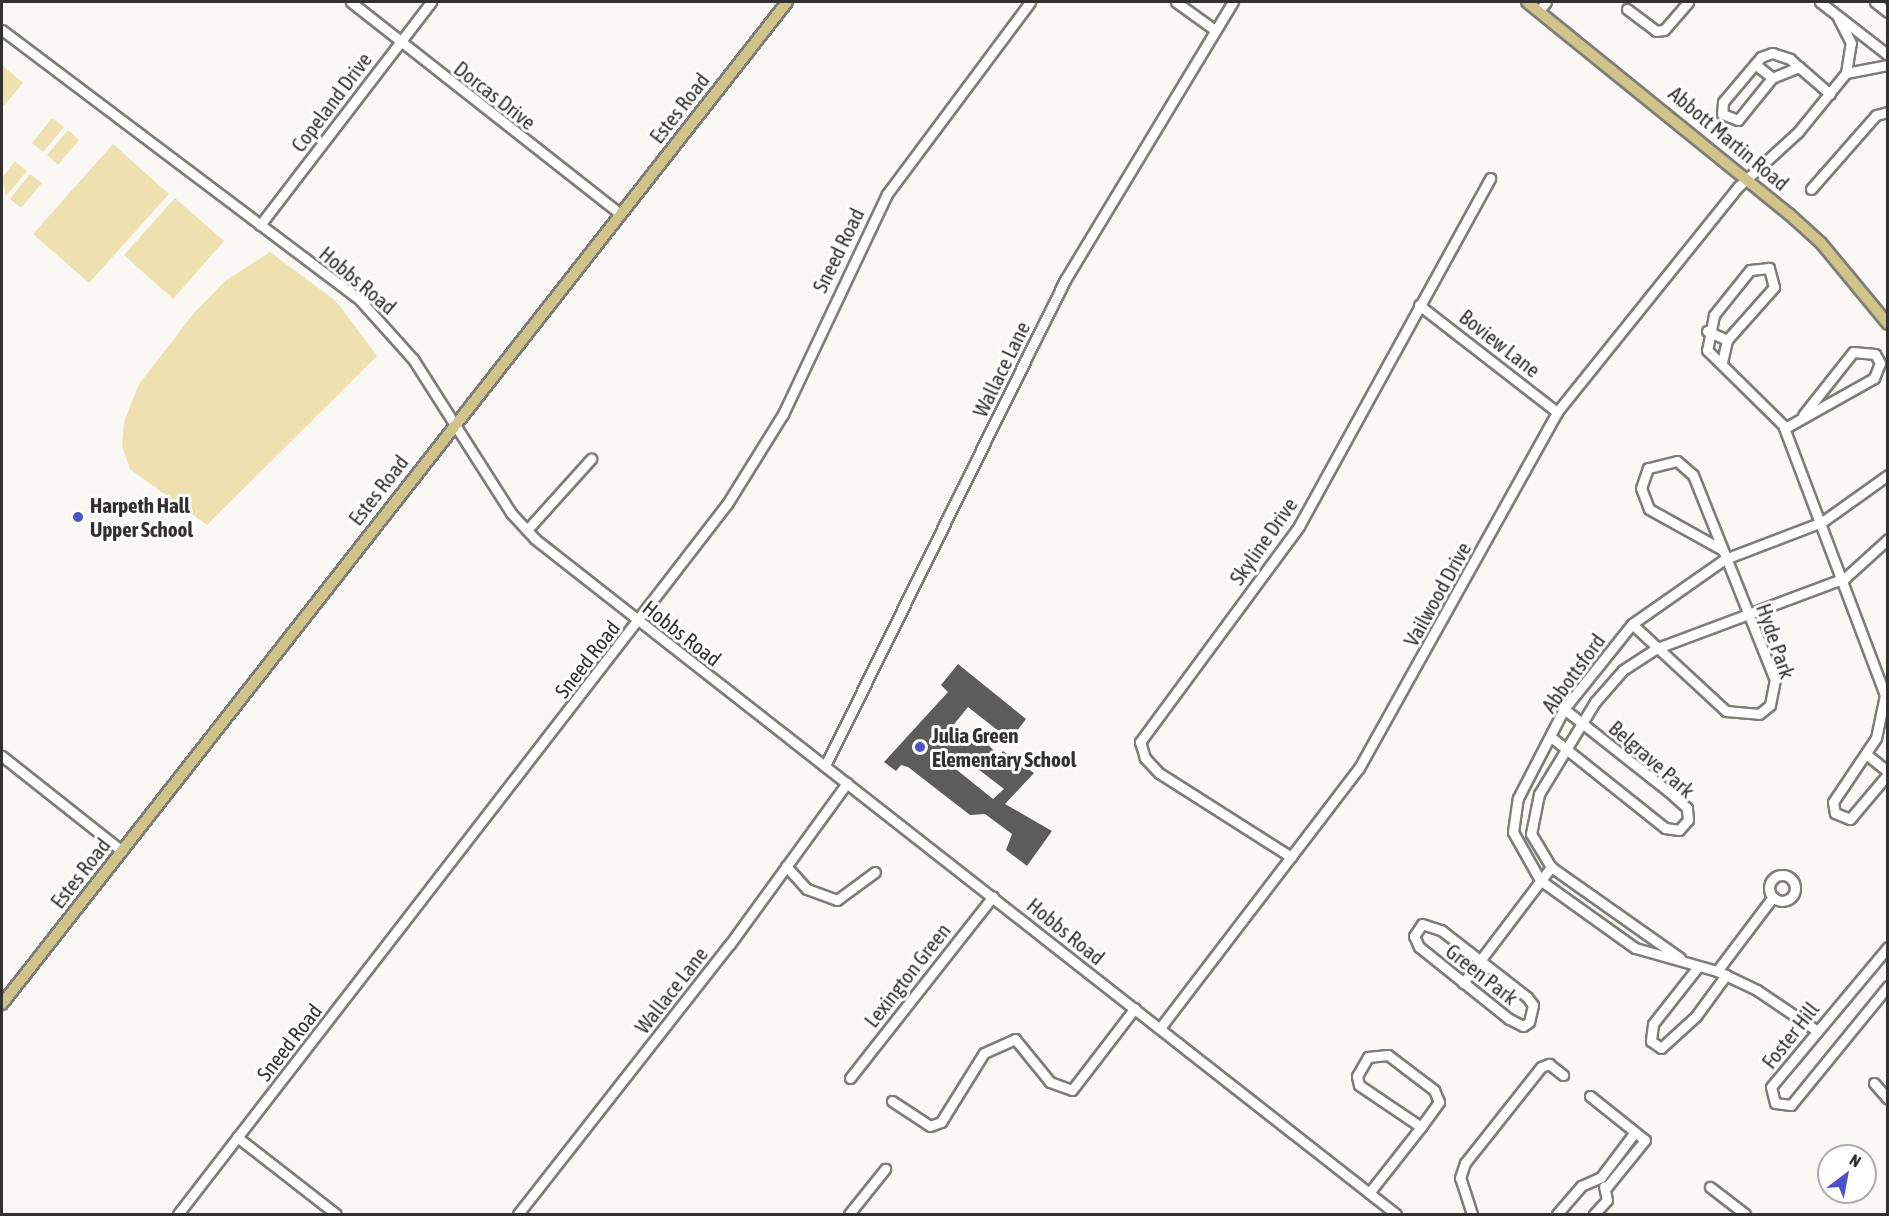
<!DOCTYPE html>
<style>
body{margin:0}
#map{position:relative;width:1889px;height:1216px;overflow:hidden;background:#f9f8f4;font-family:"Asap Condensed",sans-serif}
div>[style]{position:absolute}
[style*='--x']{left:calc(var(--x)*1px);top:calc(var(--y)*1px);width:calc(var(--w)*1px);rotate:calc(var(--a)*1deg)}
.green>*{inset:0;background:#eee1af}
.building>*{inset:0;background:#5c5c58}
.roads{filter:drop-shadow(2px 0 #7e7d79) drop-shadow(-2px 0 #7e7d79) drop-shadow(0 2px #7e7d79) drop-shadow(0 -2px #7e7d79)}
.minor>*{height:9px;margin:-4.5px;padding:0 4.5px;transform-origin:4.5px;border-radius:4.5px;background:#fff}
.minor>.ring{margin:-4.5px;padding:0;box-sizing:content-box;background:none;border:9px solid #fff;border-radius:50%}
.major>*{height:10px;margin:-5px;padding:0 5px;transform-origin:5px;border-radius:5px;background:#d1c48b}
.dots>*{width:16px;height:16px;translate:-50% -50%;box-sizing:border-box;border:3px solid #fff;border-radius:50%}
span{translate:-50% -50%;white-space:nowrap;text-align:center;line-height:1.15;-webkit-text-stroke:6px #fff;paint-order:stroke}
.street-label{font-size:21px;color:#323130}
.poi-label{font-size:21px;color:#323130;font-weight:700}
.left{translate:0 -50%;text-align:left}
.frame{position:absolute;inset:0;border:3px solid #323130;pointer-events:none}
.north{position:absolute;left:1817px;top:1144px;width:60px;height:60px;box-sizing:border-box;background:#fff;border:2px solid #adadac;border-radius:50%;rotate:32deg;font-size:16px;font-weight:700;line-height:24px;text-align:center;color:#323130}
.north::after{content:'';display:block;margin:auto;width:21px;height:27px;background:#4c53c9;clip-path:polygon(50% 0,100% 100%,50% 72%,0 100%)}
</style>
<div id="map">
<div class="green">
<div style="clip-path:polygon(2px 65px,23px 83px,2px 108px)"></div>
<div style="clip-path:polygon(52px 118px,64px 127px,43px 152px,32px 143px)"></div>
<div style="clip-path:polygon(68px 130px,79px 140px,58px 165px,47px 155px)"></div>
<div style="clip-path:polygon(113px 144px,169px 194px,89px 283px,33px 234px)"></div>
<div style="clip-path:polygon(15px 161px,27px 171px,6px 196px,2px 178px)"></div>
<div style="clip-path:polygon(30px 174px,42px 183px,21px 208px,10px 199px)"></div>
<div style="clip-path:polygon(175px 198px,224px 241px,173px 299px,124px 255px)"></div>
<div style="clip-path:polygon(270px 252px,336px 301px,377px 356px,207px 525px,130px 469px,122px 446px,124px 422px,139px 384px,194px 313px,225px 281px)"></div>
</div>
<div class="building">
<div style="clip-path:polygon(evenodd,958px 664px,1026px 719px,1010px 740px,968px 707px,947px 733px,975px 731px,999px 756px,1003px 751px,1034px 773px,1005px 804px,1052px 831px,1027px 866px,1006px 850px,1012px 834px,985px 814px,970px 815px,908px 767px,901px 765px,896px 771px,884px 762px,948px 692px,941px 685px,958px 664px,961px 756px,1004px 789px,993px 799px,942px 758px,961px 756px)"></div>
</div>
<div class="roads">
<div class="minor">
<div style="--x:351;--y:2;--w:342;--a:38.2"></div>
<div style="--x:1176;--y:2;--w:48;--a:35.7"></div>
<div style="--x:1820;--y:2;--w:86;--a:37.9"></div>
<div style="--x:1875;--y:2;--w:16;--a:38"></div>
<div style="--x:1627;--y:9;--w:36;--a:37"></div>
<div style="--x:1656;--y:31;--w:8;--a:-7"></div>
<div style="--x:1664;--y:30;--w:37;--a:-49"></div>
<div style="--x:1539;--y:11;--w:11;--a:-52"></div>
<div style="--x:2;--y:30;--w:448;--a:37"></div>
<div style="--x:360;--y:300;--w:79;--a:48.1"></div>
<div style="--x:413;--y:359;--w:183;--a:57.5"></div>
<div style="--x:511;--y:513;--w:35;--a:47"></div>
<div style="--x:535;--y:539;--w:1094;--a:38.1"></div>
<div style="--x:1755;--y:64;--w:22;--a:39"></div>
<div style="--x:1799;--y:67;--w:29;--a:158"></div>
<div style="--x:1772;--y:78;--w:54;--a:129"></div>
<div style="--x:1738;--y:120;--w:17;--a:-159"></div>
<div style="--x:1722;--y:114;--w:12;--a:-85"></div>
<div style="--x:1723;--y:102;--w:59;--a:-49.8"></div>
<div style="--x:1761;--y:57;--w:12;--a:-20"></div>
<div style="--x:1772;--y:53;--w:19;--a:18"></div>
<div style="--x:1790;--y:59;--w:12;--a:42"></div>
<div style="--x:1799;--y:67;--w:41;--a:41.1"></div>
<div style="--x:1846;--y:73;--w:43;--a:-10.8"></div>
<div style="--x:1811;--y:189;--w:98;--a:-48.7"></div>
<div style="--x:1876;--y:115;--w:12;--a:-14"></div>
<div style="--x:260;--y:225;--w:281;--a:-52.5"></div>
<div style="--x:1419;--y:305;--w:175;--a:37.8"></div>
<div style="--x:1707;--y:331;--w:22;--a:24"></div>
<div style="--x:1722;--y:362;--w:23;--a:-77"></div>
<div style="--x:1727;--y:340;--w:71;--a:-48.4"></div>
<div style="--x:1774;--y:287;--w:20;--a:-105"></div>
<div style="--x:1769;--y:268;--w:19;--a:174"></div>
<div style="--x:1750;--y:270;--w:58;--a:128.7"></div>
<div style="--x:1714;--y:315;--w:36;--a:101"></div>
<div style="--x:1707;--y:350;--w:107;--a:44.6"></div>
<div style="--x:1783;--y:425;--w:289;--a:69.3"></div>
<div style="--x:1885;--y:695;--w:44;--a:101.8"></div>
<div style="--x:1876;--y:738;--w:77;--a:123.9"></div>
<div style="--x:1833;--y:802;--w:11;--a:80"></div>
<div style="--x:1835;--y:813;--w:16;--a:22"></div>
<div style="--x:1850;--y:819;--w:59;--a:-49.8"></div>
<div style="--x:1785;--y:428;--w:102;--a:-29.3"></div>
<div style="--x:1874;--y:378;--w:16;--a:-68"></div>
<div style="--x:1880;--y:363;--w:10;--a:-119"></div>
<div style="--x:1875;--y:354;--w:22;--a:-175"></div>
<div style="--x:1853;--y:352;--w:80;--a:128.4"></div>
<div style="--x:527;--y:530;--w:96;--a:-48"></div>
<div style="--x:1632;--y:624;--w:128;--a:42.8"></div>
<div style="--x:1726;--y:711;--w:33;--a:5"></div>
<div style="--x:1759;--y:714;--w:14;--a:-39"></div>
<div style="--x:1770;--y:705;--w:25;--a:-79"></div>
<div style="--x:1775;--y:680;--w:221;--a:-111.8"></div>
<div style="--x:1693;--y:475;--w:21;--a:-139"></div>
<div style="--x:1677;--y:461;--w:30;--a:166"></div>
<div style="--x:1648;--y:468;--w:21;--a:109"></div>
<div style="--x:1641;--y:488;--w:22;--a:69"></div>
<div style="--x:1649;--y:509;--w:82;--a:29.1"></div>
<div style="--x:1551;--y:737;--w:146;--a:38.6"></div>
<div style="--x:1665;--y:828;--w:14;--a:8"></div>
<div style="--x:1679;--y:830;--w:13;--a:-48"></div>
<div style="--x:1688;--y:820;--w:12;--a:-95"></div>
<div style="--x:1687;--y:808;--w:25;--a:-138"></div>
<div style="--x:1668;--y:791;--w:132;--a:-141.7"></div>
<div style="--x:1866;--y:754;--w:28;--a:39"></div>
<div style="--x:2;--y:756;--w:153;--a:38.4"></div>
<div style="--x:825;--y:766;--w:542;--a:-63.72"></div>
<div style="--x:1065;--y:280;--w:325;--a:-58.9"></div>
<div style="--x:1291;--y:857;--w:156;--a:-147.5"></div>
<div style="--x:1159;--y:773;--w:21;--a:-133"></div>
<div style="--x:1145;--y:758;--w:17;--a:-107"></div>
<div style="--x:1140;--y:742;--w:268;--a:-53.6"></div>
<div style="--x:1299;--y:526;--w:397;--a:-61.2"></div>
<div style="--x:786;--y:866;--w:31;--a:48"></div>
<div style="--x:807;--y:889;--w:32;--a:20"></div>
<div style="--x:837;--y:900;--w:47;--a:-36.4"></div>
<div class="ring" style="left:1769px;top:875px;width:17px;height:17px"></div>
<div style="--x:1422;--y:924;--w:20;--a:18"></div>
<div style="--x:1441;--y:930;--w:109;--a:37.9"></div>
<div style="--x:1527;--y:997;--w:10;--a:53"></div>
<div style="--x:1533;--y:1005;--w:17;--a:103"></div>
<div style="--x:1529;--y:1022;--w:7;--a:146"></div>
<div style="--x:1523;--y:1026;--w:16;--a:-153"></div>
<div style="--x:1509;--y:1019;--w:115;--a:-141.3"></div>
<div style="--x:1419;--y:947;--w:12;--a:-114"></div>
<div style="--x:1414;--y:936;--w:14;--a:-56"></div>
<div style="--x:1888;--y:947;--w:182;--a:129.9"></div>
<div style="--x:1771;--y:1087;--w:16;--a:76"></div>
<div style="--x:1775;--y:1103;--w:16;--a:7"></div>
<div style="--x:1791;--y:1105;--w:154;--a:-50.8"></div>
<div style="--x:1680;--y:958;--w:158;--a:-144.8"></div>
<div style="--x:1551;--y:867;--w:39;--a:-121"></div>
<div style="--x:1531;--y:834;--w:41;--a:-78.7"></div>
<div style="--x:1539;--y:794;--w:108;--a:-58.7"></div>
<div style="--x:1595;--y:702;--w:43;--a:-48.8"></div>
<div style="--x:1623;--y:670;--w:38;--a:-33"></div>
<div style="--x:1655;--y:649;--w:203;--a:-20.5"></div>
<div style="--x:1845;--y:578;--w:58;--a:-42.2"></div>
<div style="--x:1697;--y:968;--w:71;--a:128.2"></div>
<div style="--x:1653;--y:1024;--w:17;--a:97"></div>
<div style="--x:1651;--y:1041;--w:12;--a:35"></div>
<div style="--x:1661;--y:1048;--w:47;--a:-42.4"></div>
<div style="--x:1696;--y:1016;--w:51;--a:-53.8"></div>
<div style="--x:1717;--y:971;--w:93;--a:-52.9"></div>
<div style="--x:1463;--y:983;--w:146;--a:-52.8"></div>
<div style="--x:1160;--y:1028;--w:327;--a:-52.6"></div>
<div style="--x:1359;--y:768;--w:407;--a:-60.9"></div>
<div style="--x:1557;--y:412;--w:289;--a:-51.2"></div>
<div style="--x:1738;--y:187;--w:81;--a:-42.5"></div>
<div style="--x:1798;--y:132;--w:76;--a:-50.9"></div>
<div style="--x:1846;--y:73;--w:30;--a:-81"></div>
<div style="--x:1851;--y:43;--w:29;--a:-117"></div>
<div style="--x:1816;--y:1030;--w:71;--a:-145.9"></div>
<div style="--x:1757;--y:990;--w:44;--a:-154.6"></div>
<div style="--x:1717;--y:971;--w:85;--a:-164.3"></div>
<div style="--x:1635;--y:948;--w:117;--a:-144.4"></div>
<div style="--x:1540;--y:880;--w:55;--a:-119.4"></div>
<div style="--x:1513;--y:832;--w:34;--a:-82"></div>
<div style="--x:1518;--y:798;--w:100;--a:-62.7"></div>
<div style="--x:1564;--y:709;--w:109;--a:-51.3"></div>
<div style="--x:1632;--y:624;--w:113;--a:-35"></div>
<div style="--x:1725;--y:559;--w:104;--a:-20.9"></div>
<div style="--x:1822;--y:522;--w:81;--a:-35.5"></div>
<div style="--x:850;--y:1078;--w:231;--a:-51.8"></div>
<div style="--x:1874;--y:1083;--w:21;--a:49"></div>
<div style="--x:1590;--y:1096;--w:70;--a:38.7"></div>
<div style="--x:1645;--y:1140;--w:62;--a:129.1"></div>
<div style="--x:892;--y:1101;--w:45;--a:33.3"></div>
<div style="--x:930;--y:1126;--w:12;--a:-20"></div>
<div style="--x:941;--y:1122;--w:81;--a:-58.1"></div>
<div style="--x:984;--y:1053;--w:34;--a:-24"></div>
<div style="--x:1015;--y:1039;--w:55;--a:50.9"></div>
<div style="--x:1050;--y:1082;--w:23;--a:20"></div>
<div style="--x:1072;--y:1090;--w:103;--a:-52.5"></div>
<div style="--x:237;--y:1137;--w:125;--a:37.9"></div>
<div style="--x:1710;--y:1187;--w:44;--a:37.6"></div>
<div style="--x:1369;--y:1193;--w:84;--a:-51.8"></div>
<div style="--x:1421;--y:1127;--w:75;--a:-145.9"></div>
<div style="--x:1359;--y:1085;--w:9;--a:-103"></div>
<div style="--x:1357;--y:1076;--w:22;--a:-60"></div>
<div style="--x:1368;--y:1057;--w:20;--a:-6"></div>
<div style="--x:1388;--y:1055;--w:58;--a:37.3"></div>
<div style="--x:1434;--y:1090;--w:13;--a:67"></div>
<div style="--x:1439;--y:1102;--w:31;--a:126"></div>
<div style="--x:178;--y:1214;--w:897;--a:-52.29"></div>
<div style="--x:727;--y:504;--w:106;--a:-58.1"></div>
<div style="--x:783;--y:414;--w:243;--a:-64.7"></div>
<div style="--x:887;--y:194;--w:239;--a:-53.3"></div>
<div style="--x:518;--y:1214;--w:343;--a:-51.9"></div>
<div style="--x:730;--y:944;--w:199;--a:-54"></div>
<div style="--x:849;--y:1214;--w:58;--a:-51.3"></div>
<div style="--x:1472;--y:1214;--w:38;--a:-108"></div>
<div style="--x:1460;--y:1178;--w:16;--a:-72"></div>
<div style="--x:1465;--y:1163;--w:122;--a:-51.6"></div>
<div style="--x:1541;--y:1067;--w:9;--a:-21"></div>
<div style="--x:1549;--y:1064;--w:18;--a:38"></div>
<div style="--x:1557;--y:1214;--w:37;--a:-49"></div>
<div style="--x:1581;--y:1186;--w:22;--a:-24"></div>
<div style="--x:1601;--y:1177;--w:56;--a:-52.9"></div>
<div style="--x:1594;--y:1214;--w:19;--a:-47"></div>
<div style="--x:1607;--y:1200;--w:14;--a:-102"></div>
</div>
<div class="major">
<div style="--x:1527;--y:2;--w:337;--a:39"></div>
<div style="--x:1789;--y:214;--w:43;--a:42.2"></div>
<div style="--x:1821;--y:243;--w:105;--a:50.4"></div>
<div style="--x:2;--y:1004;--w:1273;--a:-51.92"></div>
</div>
</div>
<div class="dots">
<div style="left:78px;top:517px;background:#4c53c9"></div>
<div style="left:920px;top:747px;background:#4c53c9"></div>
</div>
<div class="street-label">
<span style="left:495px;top:95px;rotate:38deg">Dorcas Drive</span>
<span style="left:331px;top:102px;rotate:-53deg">Copeland Drive</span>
<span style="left:679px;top:108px;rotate:-52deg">Estes Road</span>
<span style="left:1729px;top:138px;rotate:40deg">Abbott Martin Road</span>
<span style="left:838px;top:250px;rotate:-64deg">Sneed Road</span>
<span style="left:358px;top:280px;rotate:40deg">Hobbs Road</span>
<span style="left:1500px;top:343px;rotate:38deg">Boview Lane</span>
<span style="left:1001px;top:369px;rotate:-64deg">Wallace Lane</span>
<span style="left:378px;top:490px;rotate:-52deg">Estes Road</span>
<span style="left:1263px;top:541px;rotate:-55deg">Skyline Drive</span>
<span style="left:1437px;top:594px;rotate:-61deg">Vailwood Drive</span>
<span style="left:682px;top:633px;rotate:38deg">Hobbs Road</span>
<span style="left:1776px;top:641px;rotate:71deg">Hyde Park</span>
<span style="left:587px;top:659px;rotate:-52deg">Sneed Road</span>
<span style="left:1573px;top:673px;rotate:-54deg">Abbottsford</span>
<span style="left:1652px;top:759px;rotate:41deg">Belgrave Park</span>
<span style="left:80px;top:873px;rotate:-52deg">Estes Road</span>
<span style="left:1066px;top:931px;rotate:39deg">Hobbs Road</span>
<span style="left:1482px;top:974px;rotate:38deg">Green Park</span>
<span style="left:907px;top:975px;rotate:-52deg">Lexington Green</span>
<span style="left:671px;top:990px;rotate:-52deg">Wallace Lane</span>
<span style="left:1790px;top:1035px;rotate:-52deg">Foster Hill</span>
<span style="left:289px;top:1042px;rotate:-52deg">Sneed Road</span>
</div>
<div class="poi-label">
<span class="left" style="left:90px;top:517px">Harpeth Hall<br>Upper School</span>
<span class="left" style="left:932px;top:747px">Julia Green<br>Elementary School</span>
</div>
<div class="frame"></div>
<div class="north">N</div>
</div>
